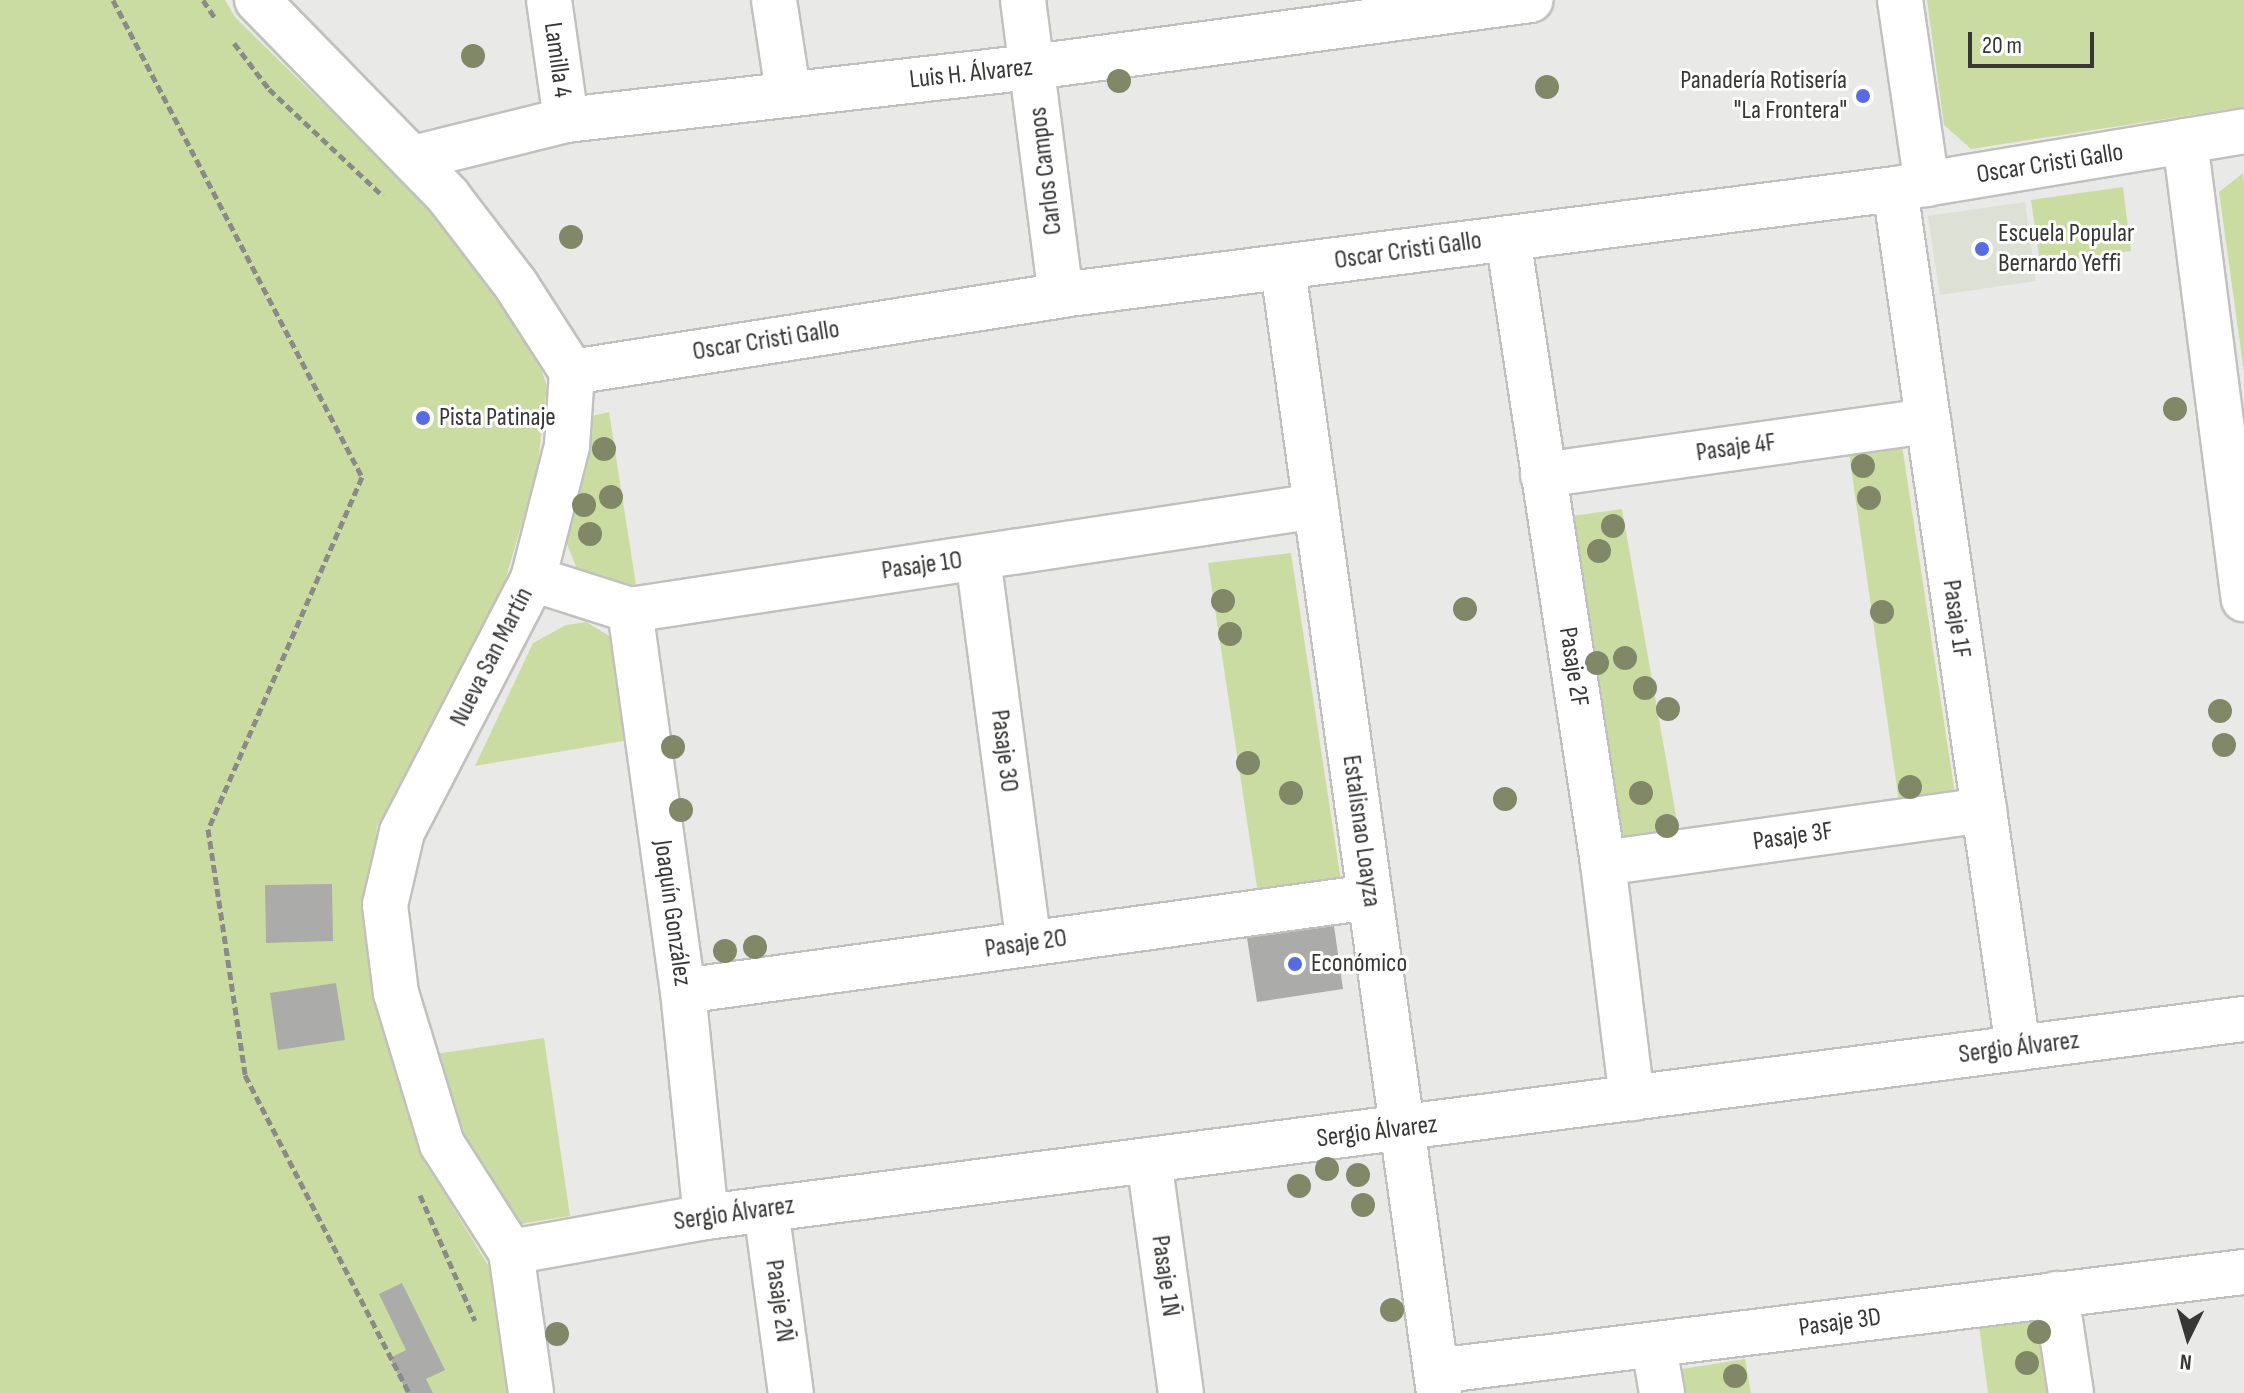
<!DOCTYPE html>
<meta charset="utf-8">
<style>
body{margin:0}
#map{position:relative;width:2244px;height:1393px;overflow:hidden;background:#e9eae7;font-family:"Sofia Sans Condensed",sans-serif}
div>[style]{position:absolute}
[style*='--x']{left:calc(var(--x)*1px);top:calc(var(--y)*1px);width:calc(var(--w)*1px);rotate:calc(var(--a)*1deg)}
.built>*{inset:0;background:#dce0d5}
.green>*{inset:0;background:#cbdca3}
.building>*{inset:0;background:#abaca9}
.path>*{height:5px;margin-top:-2.5px;transform-origin:0;background:repeating-linear-gradient(90deg,#8a8b89 0 8px,transparent 0 12px)}
.roads{filter:drop-shadow(2px 0 #c0c1be) drop-shadow(-2px 0 #c0c1be) drop-shadow(0 2px #c0c1be) drop-shadow(0 -2px #c0c1be)}
.minor>*{height:44px;margin:-22px;padding:0 22px;transform-origin:22px;border-radius:22px;background:#fff}
.trees>*{width:24px;height:24px;margin:-12px;border-radius:50%;background:#818868}
.dots>*{width:22px;height:22px;translate:-50% -50%;box-sizing:border-box;border:4px solid #fff;border-radius:50%}
span{translate:-50% -50%;white-space:nowrap;text-align:center;line-height:1.15;-webkit-text-stroke:6px #fff;paint-order:stroke}
.street-label{font-size:26px;color:#373736}
.poi-label{font-size:26px;color:#373736}
.right{translate:-100% -50%;text-align:right}
.left{translate:0 -50%;text-align:left}
.north{position:absolute;left:2148px;top:1297px;width:80px;height:80px;-webkit-text-stroke:6px #fff;paint-order:stroke;rotate:185deg;font-size:22px;font-weight:700;line-height:32px;text-align:center;color:#373736}
.north::after{content:'';display:block;margin:auto;width:28px;height:36px;background:#373736;clip-path:polygon(50% 0,100% 100%,50% 72%,0 100%)}
.scale{position:absolute;left:1968px;top:32px;width:126px;height:36px;box-sizing:border-box;border:4px solid #373736;border-top:0;padding-left:10px;font-size:24px;line-height:28px;white-space:nowrap;color:#373736;-webkit-text-stroke:6px #fff;paint-order:stroke}
</style>
<div id="map">
<div class="built">
<div style="clip-path:polygon(2025px 202px,2036px 281px,1940px 295px,1928px 216px)"></div>
</div>
<div class="green">
<div style="clip-path:polygon(0 0,225px 0,235px 17px,424px 203px,530px 338px,547px 386px,537px 471px,505px 581px,377px 827px,373px 911px,424px 1160px,488px 1265px,508px 1318px,517px 1393px,0 1393px)"></div>
<div style="clip-path:polygon(1927px 0,2244px 0,2244px 107px,1971px 149px,1944px 125px)"></div>
<div style="clip-path:polygon(2243px 173px,2244px 184px,2244px 372px,2219px 192px)"></div>
<div style="clip-path:polygon(2123px 187px,2131px 251px,2040px 263px,2031px 200px)"></div>
<div style="clip-path:polygon(609px 412px,636px 585px,597px 584px,577px 569px,567px 544px,592px 416px)"></div>
<div style="clip-path:polygon(1901px 439px,1955px 794px,1899px 802px,1848px 446px)"></div>
<div style="clip-path:polygon(1622px 509px,1679px 833px,1611px 842px,1558px 518px)"></div>
<div style="clip-path:polygon(1291px 553px,1343px 894px,1260px 907px,1208px 563px)"></div>
<div style="clip-path:polygon(586px 622px,613px 638px,629px 740px,475px 766px,533px 643px,566px 625px)"></div>
<div style="clip-path:polygon(544px 1038px,570px 1216px,514px 1225px,497px 1211px,428px 1055px)"></div>
<div style="clip-path:polygon(2050px 1309px,2061px 1393px,1988px 1393px,1978px 1318px)"></div>
<div style="clip-path:polygon(1745px 1359px,1751px 1393px,1680px 1393px,1676px 1370px)"></div>
</div>
<div class="building">
<div style="clip-path:polygon(332px 884px,333px 941px,266px 943px,265px 885px)"></div>
<div style="clip-path:polygon(1334px 926px,1343px 989px,1257px 1002px,1247px 938px)"></div>
<div style="clip-path:polygon(336px 983px,345px 1040px,278px 1050px,270px 993px)"></div>
<div style="clip-path:polygon(402px 1283px,445px 1370px,426px 1379px,433px 1393px,407px 1393px,390px 1358px,406px 1350px,379px 1294px)"></div>
</div>
<div class="path">
<div style="--x:113;--y:0;--w:538;--a:62.43"></div>
<div style="--x:362;--y:477;--w:384;--a:113.6"></div>
<div style="--x:208;--y:829;--w:249;--a:81.4"></div>
<div style="--x:245;--y:1075;--w:358;--a:62.7"></div>
<div style="--x:203;--y:0;--w:23;--a:56"></div>
<div style="--x:234;--y:43;--w:58;--a:52.7"></div>
<div style="--x:269;--y:89;--w:156;--a:43.2"></div>
<div style="--x:420;--y:1195;--w:137;--a:66.4"></div>
</div>
<div class="roads">
<div class="minor">
<div style="--x:257;--y:0;--w:274;--a:45.7"></div>
<div style="--x:448;--y:196;--w:112;--a:52.6"></div>
<div style="--x:516;--y:285;--w:103;--a:57.2"></div>
<div style="--x:572;--y:372;--w:74;--a:93.9"></div>
<div style="--x:567;--y:446;--w:137;--a:104.3"></div>
<div style="--x:533;--y:579;--w:285;--a:117.4"></div>
<div style="--x:402;--y:832;--w:75;--a:103.1"></div>
<div style="--x:385;--y:905;--w:89;--a:82.9"></div>
<div style="--x:396;--y:993;--w:158;--a:73.1"></div>
<div style="--x:442;--y:1144;--w:128;--a:57.4"></div>
<div style="--x:511;--y:1252;--w:142;--a:81.9"></div>
<div style="--x:549;--y:0;--w:121;--a:81.9"></div>
<div style="--x:774;--y:0;--w:93;--a:81.3"></div>
<div style="--x:1023;--y:0;--w:297;--a:82.7"></div>
<div style="--x:1900;--y:0;--w:186;--a:81.7"></div>
<div style="--x:2185;--y:141;--w:462;--a:82.7"></div>
<div style="--x:413;--y:158;--w:158;--a:-13.9"></div>
<div style="--x:566;--y:120;--w:471;--a:-6.5"></div>
<div style="--x:1034;--y:67;--w:501;--a:-7.68"></div>
<div style="--x:1895;--y:189;--w:868;--a:81.85"></div>
<div style="--x:1508;--y:238;--w:632;--a:81.36"></div>
<div style="--x:1603;--y:863;--w:237;--a:83"></div>
<div style="--x:1283;--y:269;--w:1135;--a:82.1"></div>
<div style="--x:572;--y:372;--w:495;--a:-8.9"></div>
<div style="--x:1061;--y:295;--w:841;--a:-7.24"></div>
<div style="--x:1895;--y:189;--w:354;--a:-9.4"></div>
<div style="--x:1543;--y:475;--w:389;--a:-8"></div>
<div style="--x:978;--y:558;--w:388;--a:82.5"></div>
<div style="--x:533;--y:579;--w:102;--a:17.7"></div>
<div style="--x:630;--y:610;--w:694;--a:-8.62"></div>
<div style="--x:630;--y:610;--w:385;--a:82.1"></div>
<div style="--x:683;--y:991;--w:227;--a:84.2"></div>
<div style="--x:1603;--y:863;--w:385;--a:-7.9"></div>
<div style="--x:683;--y:991;--w:693;--a:-7.79"></div>
<div style="--x:1149;--y:1160;--w:235;--a:82.2"></div>
<div style="--x:766;--y:1209;--w:186;--a:82.3"></div>
<div style="--x:511;--y:1252;--w:198;--a:-10.2"></div>
<div style="--x:706;--y:1217;--w:1551;--a:-7.34"></div>
<div style="--x:2056;--y:1294;--w:100;--a:81.4"></div>
<div style="--x:1654;--y:1347;--w:47;--a:80.1"></div>
<div style="--x:1436;--y:1371;--w:814;--a:-6.99"></div>
</div>
</div>
<div class="trees">
<div style="left:473px;top:56px"></div>
<div style="left:1119px;top:81px"></div>
<div style="left:1547px;top:87px"></div>
<div style="left:571px;top:237px"></div>
<div style="left:2175px;top:409px"></div>
<div style="left:604px;top:449px"></div>
<div style="left:1863px;top:466px"></div>
<div style="left:611px;top:497px"></div>
<div style="left:1869px;top:498px"></div>
<div style="left:584px;top:505px"></div>
<div style="left:1613px;top:526px"></div>
<div style="left:590px;top:534px"></div>
<div style="left:1599px;top:551px"></div>
<div style="left:1223px;top:601px"></div>
<div style="left:1465px;top:609px"></div>
<div style="left:1882px;top:612px"></div>
<div style="left:1230px;top:634px"></div>
<div style="left:1625px;top:658px"></div>
<div style="left:1597px;top:663px"></div>
<div style="left:1645px;top:688px"></div>
<div style="left:1668px;top:709px"></div>
<div style="left:2220px;top:711px"></div>
<div style="left:2224px;top:745px"></div>
<div style="left:673px;top:747px"></div>
<div style="left:1248px;top:763px"></div>
<div style="left:1910px;top:787px"></div>
<div style="left:1291px;top:793px"></div>
<div style="left:1641px;top:793px"></div>
<div style="left:1505px;top:799px"></div>
<div style="left:681px;top:810px"></div>
<div style="left:1667px;top:826px"></div>
<div style="left:755px;top:947px"></div>
<div style="left:725px;top:951px"></div>
<div style="left:1327px;top:1169px"></div>
<div style="left:1358px;top:1175px"></div>
<div style="left:1299px;top:1186px"></div>
<div style="left:1363px;top:1205px"></div>
<div style="left:1392px;top:1310px"></div>
<div style="left:2039px;top:1332px"></div>
<div style="left:557px;top:1334px"></div>
<div style="left:2027px;top:1363px"></div>
<div style="left:1735px;top:1376px"></div>
</div>
<div class="dots">
<div style="left:1863px;top:96px;background:#566ce2"></div>
<div style="left:1982px;top:249px;background:#566ce2"></div>
<div style="left:423px;top:418px;background:#566ce2"></div>
<div style="left:1295px;top:964px;background:#566ce2"></div>
</div>
<div class="street-label">
<span style="left:557px;top:60px;rotate:82deg">Lamilla 4</span>
<span style="left:971px;top:74px;rotate:-6deg">Luis H. Álvarez</span>
<span style="left:2050px;top:164px;rotate:-9deg">Oscar Cristi Gallo</span>
<span style="left:1046px;top:171px;rotate:-97deg">Carlos Campos</span>
<span style="left:1408px;top:251px;rotate:-8deg">Oscar Cristi Gallo</span>
<span style="left:766px;top:341px;rotate:-9deg">Oscar Cristi Gallo</span>
<span style="left:1736px;top:448px;rotate:-8deg">Pasaje 4F</span>
<span style="left:922px;top:566px;rotate:-8deg">Pasaje 1O</span>
<span style="left:1956px;top:619px;rotate:82deg">Pasaje 1F</span>
<span style="left:492px;top:657px;rotate:-63deg">Nueva San Martín</span>
<span style="left:1573px;top:667px;rotate:81deg">Pasaje 2F</span>
<span style="left:1004px;top:751px;rotate:83deg">Pasaje 3O</span>
<span style="left:1361px;top:831px;rotate:82deg">Estalisnao Loayza</span>
<span style="left:1793px;top:837px;rotate:-8deg">Pasaje 3F</span>
<span style="left:672px;top:913px;rotate:82deg">Joaquín González</span>
<span style="left:1026px;top:944px;rotate:-8deg">Pasaje 2O</span>
<span style="left:2019px;top:1048px;rotate:-7deg">Sergio Álvarez</span>
<span style="left:1377px;top:1132px;rotate:-7deg">Sergio Álvarez</span>
<span style="left:734px;top:1214px;rotate:-8deg">Sergio Álvarez</span>
<span style="left:1165px;top:1276px;rotate:82deg">Pasaje 1Ñ</span>
<span style="left:779px;top:1301px;rotate:82deg">Pasaje 2Ñ</span>
<span style="left:1840px;top:1323px;rotate:-8deg">Pasaje 3D</span>
</div>
<div class="poi-label">
<span class="right" style="left:1847px;top:96px">Panadería Rotisería<br>"La Frontera"</span>
<span class="left" style="left:1998px;top:249px">Escuela Popular<br>Bernardo Yeffi</span>
<span class="left" style="left:439px;top:418px">Pista Patinaje</span>
<span class="left" style="left:1311px;top:964px">Económico</span>
</div>
<div class="north">N</div>
<div class="scale">20 m</div>
</div>
